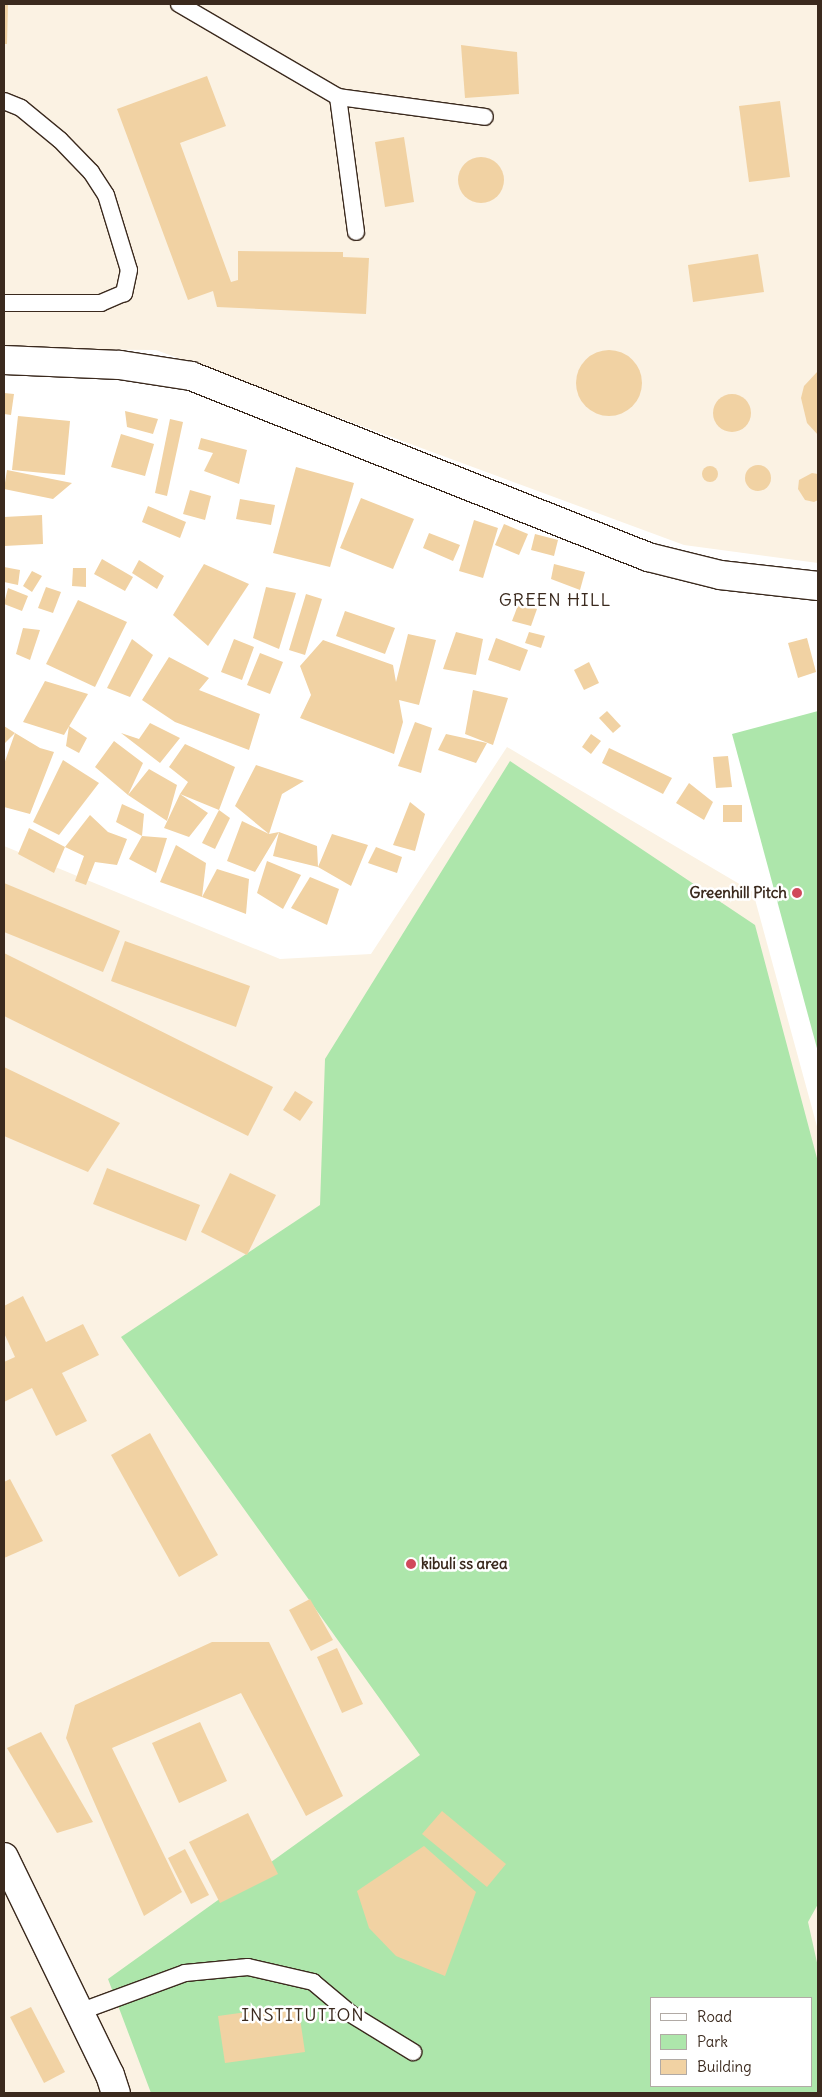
<!DOCTYPE html>
<style>
body{margin:0}
#map{position:relative;width:822px;height:2097px;overflow:hidden;background:#fff;font-family:Delius,sans-serif}
div>[style]{position:absolute}
[style*='--x']{left:calc(var(--x)*1px);top:calc(var(--y)*1px);width:calc(var(--w)*1px);rotate:calc(var(--a)*1deg)}
.built>*{inset:0;background:#fbf2e3}
.green>*{inset:0;background:#ade6ab}
.building>*{inset:0;background:#f1d2a3}
.round{border-radius:50%}
.roads{filter:drop-shadow(1px 0 #3b2a1e) drop-shadow(-1px 0 #3b2a1e) drop-shadow(0 1px #3b2a1e) drop-shadow(0 -1px #3b2a1e)}
.service>*{height:16px;margin:-8px;padding:0 8px;transform-origin:8px;border-radius:8px;background:#fff}
.minor>*{height:28px;margin:-14px;padding:0 14px;transform-origin:14px;border-radius:14px;background:#fff}
.dots>*{width:14px;height:14px;translate:-50% -50%;box-sizing:border-box;border:2px solid #fff;border-radius:50%}
span{translate:-50% -50%;white-space:nowrap;text-align:center;line-height:1.15;-webkit-text-stroke:5px #fff;paint-order:stroke}
.poi-label{font-size:15px;color:#3b2a1e;font-weight:700}
.right{translate:-100% -50%;text-align:right}
.left{translate:0 -50%;text-align:left}
.quarter-label{font-size:18px;color:#3b2a1e;letter-spacing:1px}
.frame{position:absolute;inset:0;border:5px solid #3b2a1e;pointer-events:none}
.legend{position:absolute;left:650px;top:1997px;width:162px;height:90px;box-sizing:border-box;background:#fff;border:1px solid #b1aaa5;margin:0;padding:6px 9px;list-style:none;font-size:15px;color:#3b2a1e}
.legend li{display:flex;align-items:center;gap:10px;height:25px}
.legend b{width:25px;border:1px solid #b1aaa5}
</style>
<div id="map">
<div class="built">
<div style="clip-path:polygon(4px 4px,818px 4px,818px 563px,684px 545px,156px 350px,4px 349px)"></div>
<div style="clip-path:polygon(evenodd,507px 747px,753px 892px,818px 1130px,818px 2093px,4px 2093px,4px 846px,280px 959px,371px 954px,507px 747px,651px 1998px,811px 1998px,811px 2086px,651px 2086px,651px 1998px)"></div>
</div>
<div class="green">
<div style="clip-path:polygon(818px 711px,818px 1052px,732px 734px)"></div>
<div style="clip-path:polygon(evenodd,510px 761px,755px 925px,818px 1162px,818px 1904px,808px 1922px,818px 1967px,818px 2093px,151px 2093px,108px 1979px,420px 1755px,121px 1337px,320px 1205px,325px 1059px,510px 761px,651px 1998px,811px 1998px,811px 2086px,651px 2086px,651px 1998px)"></div>
</div>
<div class="building">
<div style="clip-path:polygon(4px 4px,8px 4px,7px 44px,4px 44px)"></div>
<div style="clip-path:polygon(461px 45px,517px 52px,519px 94px,465px 98px)"></div>
<div style="clip-path:polygon(207px 76px,226px 126px,180px 143px,231px 282px,238px 280px,238px 251px,343px 252px,343px 257px,369px 258px,366px 314px,217px 307px,213px 291px,188px 300px,117px 109px)"></div>
<div style="clip-path:polygon(780px 101px,790px 177px,749px 182px,739px 106px)"></div>
<div style="clip-path:polygon(404px 137px,414px 202px,385px 207px,375px 142px)"></div>
<div class="round" style="left:458px;top:157px;width:46px;height:46px"></div>
<div style="clip-path:polygon(758px 254px,764px 292px,693px 302px,688px 265px)"></div>
<div class="round" style="left:576px;top:350px;width:66px;height:66px"></div>
<div style="clip-path:polygon(818px 371px,818px 435px,807px 423px,801px 398px,804px 386px)"></div>
<div style="clip-path:polygon(4px 393px,14px 394px,11px 415px,4px 414px)"></div>
<div class="round" style="left:713px;top:394px;width:38px;height:38px"></div>
<div style="clip-path:polygon(125px 411px,158px 419px,153px 434px,127px 427px)"></div>
<div style="clip-path:polygon(18px 416px,70px 421px,65px 475px,12px 470px)"></div>
<div style="clip-path:polygon(170px 419px,183px 422px,167px 496px,155px 493px)"></div>
<div style="clip-path:polygon(121px 434px,154px 444px,145px 476px,111px 467px)"></div>
<div style="clip-path:polygon(201px 438px,247px 450px,239px 484px,204px 471px,213px 453px,198px 449px)"></div>
<div class="round" style="left:745px;top:465px;width:26px;height:26px"></div>
<div class="round" style="left:702px;top:466px;width:16px;height:16px"></div>
<div style="clip-path:polygon(296px 467px,354px 483px,330px 567px,273px 553px)"></div>
<div style="clip-path:polygon(7px 470px,72px 483px,53px 499px,4px 489px)"></div>
<div style="clip-path:polygon(812px 473px,818px 474px,818px 500px,814px 502px,805px 500px,798px 489px,799px 480px)"></div>
<div style="clip-path:polygon(190px 490px,211px 496px,205px 520px,183px 514px)"></div>
<div style="clip-path:polygon(361px 498px,414px 519px,393px 569px,340px 548px)"></div>
<div style="clip-path:polygon(240px 499px,275px 505px,271px 525px,236px 519px)"></div>
<div style="clip-path:polygon(148px 506px,186px 522px,180px 538px,142px 522px)"></div>
<div style="clip-path:polygon(42px 515px,43px 544px,4px 546px,4px 517px)"></div>
<div style="clip-path:polygon(474px 520px,498px 528px,483px 578px,459px 571px)"></div>
<div style="clip-path:polygon(504px 524px,528px 534px,519px 555px,495px 545px)"></div>
<div style="clip-path:polygon(429px 533px,460px 545px,453px 561px,423px 548px)"></div>
<div style="clip-path:polygon(535px 534px,558px 540px,554px 556px,531px 550px)"></div>
<div style="clip-path:polygon(102px 559px,133px 577px,125px 591px,94px 574px)"></div>
<div style="clip-path:polygon(139px 560px,164px 576px,157px 589px,132px 573px)"></div>
<div style="clip-path:polygon(204px 564px,249px 584px,208px 646px,173px 615px)"></div>
<div style="clip-path:polygon(554px 564px,585px 572px,580px 590px,551px 579px)"></div>
<div style="clip-path:polygon(4px 567px,20px 570px,18px 585px,4px 582px)"></div>
<div style="clip-path:polygon(73px 568px,86px 568px,86px 587px,72px 586px)"></div>
<div style="clip-path:polygon(32px 571px,42px 576px,32px 592px,23px 586px)"></div>
<div style="clip-path:polygon(46px 587px,61px 592px,53px 613px,38px 608px)"></div>
<div style="clip-path:polygon(266px 587px,296px 593px,279px 649px,253px 638px)"></div>
<div style="clip-path:polygon(8px 588px,28px 596px,22px 611px,4px 604px)"></div>
<div style="clip-path:polygon(306px 594px,322px 599px,305px 655px,289px 650px)"></div>
<div style="clip-path:polygon(78px 600px,127px 622px,95px 687px,46px 664px)"></div>
<div style="clip-path:polygon(520px 600px,537px 609px,531px 626px,512px 621px)"></div>
<div style="clip-path:polygon(345px 611px,395px 628px,385px 654px,336px 636px)"></div>
<div style="clip-path:polygon(23px 628px,40px 630px,30px 660px,16px 654px)"></div>
<div style="clip-path:polygon(456px 632px,483px 639px,476px 675px,443px 669px)"></div>
<div style="clip-path:polygon(529px 632px,545px 636px,541px 648px,525px 643px)"></div>
<div style="clip-path:polygon(408px 634px,436px 640px,419px 705px,399px 700px,403px 722px,394px 754px,300px 718px,311px 695px,300px 666px,323px 640px,393px 665px,396px 682px)"></div>
<div style="clip-path:polygon(496px 638px,528px 650px,520px 671px,488px 660px)"></div>
<div style="clip-path:polygon(807px 638px,816px 672px,798px 678px,788px 643px)"></div>
<div style="clip-path:polygon(132px 639px,153px 655px,130px 697px,107px 688px)"></div>
<div style="clip-path:polygon(234px 639px,254px 647px,242px 680px,221px 672px)"></div>
<div style="clip-path:polygon(260px 653px,283px 662px,270px 694px,247px 685px)"></div>
<div style="clip-path:polygon(169px 657px,209px 678px,199px 690px,260px 714px,249px 750px,175px 722px,142px 700px)"></div>
<div style="clip-path:polygon(589px 662px,599px 683px,584px 690px,574px 670px)"></div>
<div style="clip-path:polygon(45px 681px,88px 694px,64px 735px,23px 722px)"></div>
<div style="clip-path:polygon(473px 690px,508px 698px,493px 745px,465px 734px)"></div>
<div style="clip-path:polygon(607px 711px,621px 726px,613px 733px,599px 718px)"></div>
<div style="clip-path:polygon(415px 722px,432px 728px,421px 773px,398px 766px)"></div>
<div style="clip-path:polygon(150px 723px,180px 738px,160px 763px,121px 733px,139px 739px)"></div>
<div style="clip-path:polygon(4px 726px,15px 733px,4px 744px)"></div>
<div style="clip-path:polygon(69px 726px,87px 738px,79px 753px,66px 746px)"></div>
<div style="clip-path:polygon(15px 733px,40px 748px,54px 752px,30px 814px,4px 807px,4px 764px)"></div>
<div style="clip-path:polygon(446px 734px,487px 743px,476px 763px,438px 750px)"></div>
<div style="clip-path:polygon(591px 734px,601px 741px,591px 754px,582px 747px)"></div>
<div style="clip-path:polygon(114px 741px,143px 763px,128px 795px,149px 769px,177px 785px,167px 821px,128px 795px,95px 767px)"></div>
<div style="clip-path:polygon(185px 744px,235px 767px,219px 810px,180px 794px,208px 813px,189px 837px,164px 828px,180px 794px,188px 782px,169px 767px)"></div>
<div style="clip-path:polygon(609px 748px,672px 778px,663px 794px,602px 763px)"></div>
<div style="clip-path:polygon(728px 756px,732px 787px,716px 788px,713px 757px)"></div>
<div style="clip-path:polygon(63px 760px,99px 783px,59px 835px,33px 822px)"></div>
<div style="clip-path:polygon(256px 765px,304px 781px,282px 794px,269px 834px,279px 832px,255px 872px,227px 861px,242px 821px,269px 834px,235px 806px)"></div>
<div style="clip-path:polygon(689px 783px,713px 802px,704px 820px,676px 803px)"></div>
<div style="clip-path:polygon(410px 802px,425px 814px,415px 851px,393px 845px)"></div>
<div style="clip-path:polygon(122px 804px,144px 814px,142px 836px,116px 822px)"></div>
<div style="clip-path:polygon(723px 805px,742px 805px,742px 822px,723px 822px)"></div>
<div style="clip-path:polygon(219px 810px,230px 818px,215px 849px,202px 843px)"></div>
<div style="clip-path:polygon(90px 815px,108px 832px,127px 839px,117px 865px,95px 862px,86px 885px,75px 881px,84px 856px,65px 847px)"></div>
<div style="clip-path:polygon(29px 828px,65px 847px,54px 873px,18px 854px)"></div>
<div style="clip-path:polygon(279px 832px,317px 846px,318px 867px,332px 834px,368px 845px,351px 886px,318px 867px,273px 856px)"></div>
<div style="clip-path:polygon(142px 836px,167px 838px,156px 873px,129px 859px)"></div>
<div style="clip-path:polygon(176px 845px,206px 863px,202px 897px,160px 882px)"></div>
<div style="clip-path:polygon(376px 847px,402px 857px,397px 873px,368px 863px)"></div>
<div style="clip-path:polygon(267px 861px,301px 875px,283px 909px,257px 893px)"></div>
<div style="clip-path:polygon(217px 869px,249px 879px,246px 914px,202px 897px)"></div>
<div style="clip-path:polygon(310px 877px,339px 889px,327px 925px,291px 908px)"></div>
<div style="clip-path:polygon(4px 883px,120px 931px,103px 972px,4px 932px)"></div>
<div style="clip-path:polygon(125px 941px,250px 986px,236px 1027px,111px 981px)"></div>
<div style="clip-path:polygon(4px 953px,273px 1087px,248px 1136px,4px 1016px)"></div>
<div style="clip-path:polygon(4px 1067px,120px 1123px,88px 1172px,4px 1136px)"></div>
<div style="clip-path:polygon(295px 1091px,313px 1102px,300px 1121px,283px 1110px)"></div>
<div style="clip-path:polygon(107px 1168px,200px 1205px,186px 1241px,93px 1204px)"></div>
<div style="clip-path:polygon(230px 1173px,276px 1195px,247px 1255px,201px 1232px)"></div>
<div style="clip-path:polygon(23px 1296px,46px 1342px,83px 1324px,99px 1355px,62px 1373px,87px 1421px,56px 1436px,32px 1388px,4px 1402px,4px 1362px,15px 1357px,4px 1333px,4px 1306px)"></div>
<div style="clip-path:polygon(150px 1433px,218px 1555px,179px 1577px,111px 1455px)"></div>
<div style="clip-path:polygon(10px 1479px,43px 1541px,4px 1558px,4px 1482px)"></div>
<div style="clip-path:polygon(310px 1599px,333px 1640px,311px 1651px,289px 1610px)"></div>
<div style="clip-path:polygon(212px 1642px,269px 1642px,343px 1796px,306px 1816px,241px 1693px,112px 1748px,182px 1892px,144px 1916px,66px 1738px,75px 1705px)"></div>
<div style="clip-path:polygon(337px 1648px,363px 1704px,342px 1713px,317px 1657px)"></div>
<div style="clip-path:polygon(200px 1722px,227px 1781px,179px 1803px,152px 1743px)"></div>
<div style="clip-path:polygon(41px 1732px,93px 1822px,57px 1833px,7px 1748px)"></div>
<div style="clip-path:polygon(442px 1811px,506px 1864px,487px 1887px,422px 1834px)"></div>
<div style="clip-path:polygon(248px 1813px,278px 1874px,220px 1903px,189px 1842px)"></div>
<div style="clip-path:polygon(424px 1846px,476px 1892px,445px 1976px,396px 1956px,369px 1928px,357px 1891px)"></div>
<div style="clip-path:polygon(185px 1849px,209px 1895px,191px 1904px,168px 1858px)"></div>
<div style="clip-path:polygon(298px 2005px,305px 2052px,225px 2063px,218px 2016px)"></div>
<div style="clip-path:polygon(31px 2007px,65px 2072px,44px 2083px,10px 2017px)"></div>
</div>
<div class="roads">
<div class="service">
<div style="--x:179;--y:4;--w:184;--a:30.3"></div>
<div style="--x:338;--y:97;--w:148;--a:7.7"></div>
<div style="--x:338;--y:97;--w:136;--a:82.4"></div>
<div style="--x:4;--y:101;--w:18;--a:22"></div>
<div style="--x:21;--y:108;--w:50;--a:39.4"></div>
<div style="--x:60;--y:140;--w:45;--a:45.9"></div>
<div style="--x:91;--y:172;--w:27;--a:57"></div>
<div style="--x:106;--y:195;--w:78;--a:73"></div>
<div style="--x:129;--y:270;--w:24;--a:102"></div>
<div style="--x:124;--y:293;--w:25;--a:157"></div>
<div style="--x:101;--y:303;--w:97;--a:180"></div>
<div style="--x:79;--y:2012;--w:113;--a:-20.2"></div>
<div style="--x:185;--y:1973;--w:63;--a:-5.4"></div>
<div style="--x:248;--y:1967;--w:67;--a:13"></div>
<div style="--x:313;--y:1982;--w:50;--a:40.1"></div>
<div style="--x:351;--y:2014;--w:73;--a:31.5"></div>
</div>
<div class="minor">
<div style="--x:4;--y:360;--w:116;--a:2.5"></div>
<div style="--x:120;--y:365;--w:72;--a:8.8"></div>
<div style="--x:191;--y:376;--w:492;--a:21.6"></div>
<div style="--x:648;--y:557;--w:74;--a:14"></div>
<div style="--x:720;--y:575;--w:99;--a:6.4"></div>
<div style="--x:4;--y:1857;--w:242;--a:64.1"></div>
<div style="--x:110;--y:2075;--w:19;--a:72"></div>
</div>
</div>
<div class="dots">
<div style="left:797px;top:893px;background:#d1495b"></div>
<div style="left:411px;top:1564px;background:#d1495b"></div>
</div>
<div class="poi-label">
<span class="right" style="left:787px;top:893px">Greenhill Pitch</span>
<span class="left" style="left:421px;top:1564px">kibuli ss area</span>
</div>
<div class="quarter-label">
<span style="left:555px;top:600px">GREEN HILL</span>
<span style="left:303px;top:2015px">INSTITUTION</span>
</div>
<div class="frame"></div>
<ul class="legend">
<li><b style="height:6px;background:#fff"></b>Road</li>
<li><b style="height:14px;background:#ade6ab"></b>Park</li>
<li><b style="height:14px;background:#f1d2a3"></b>Building</li>
</ul>
</div>
